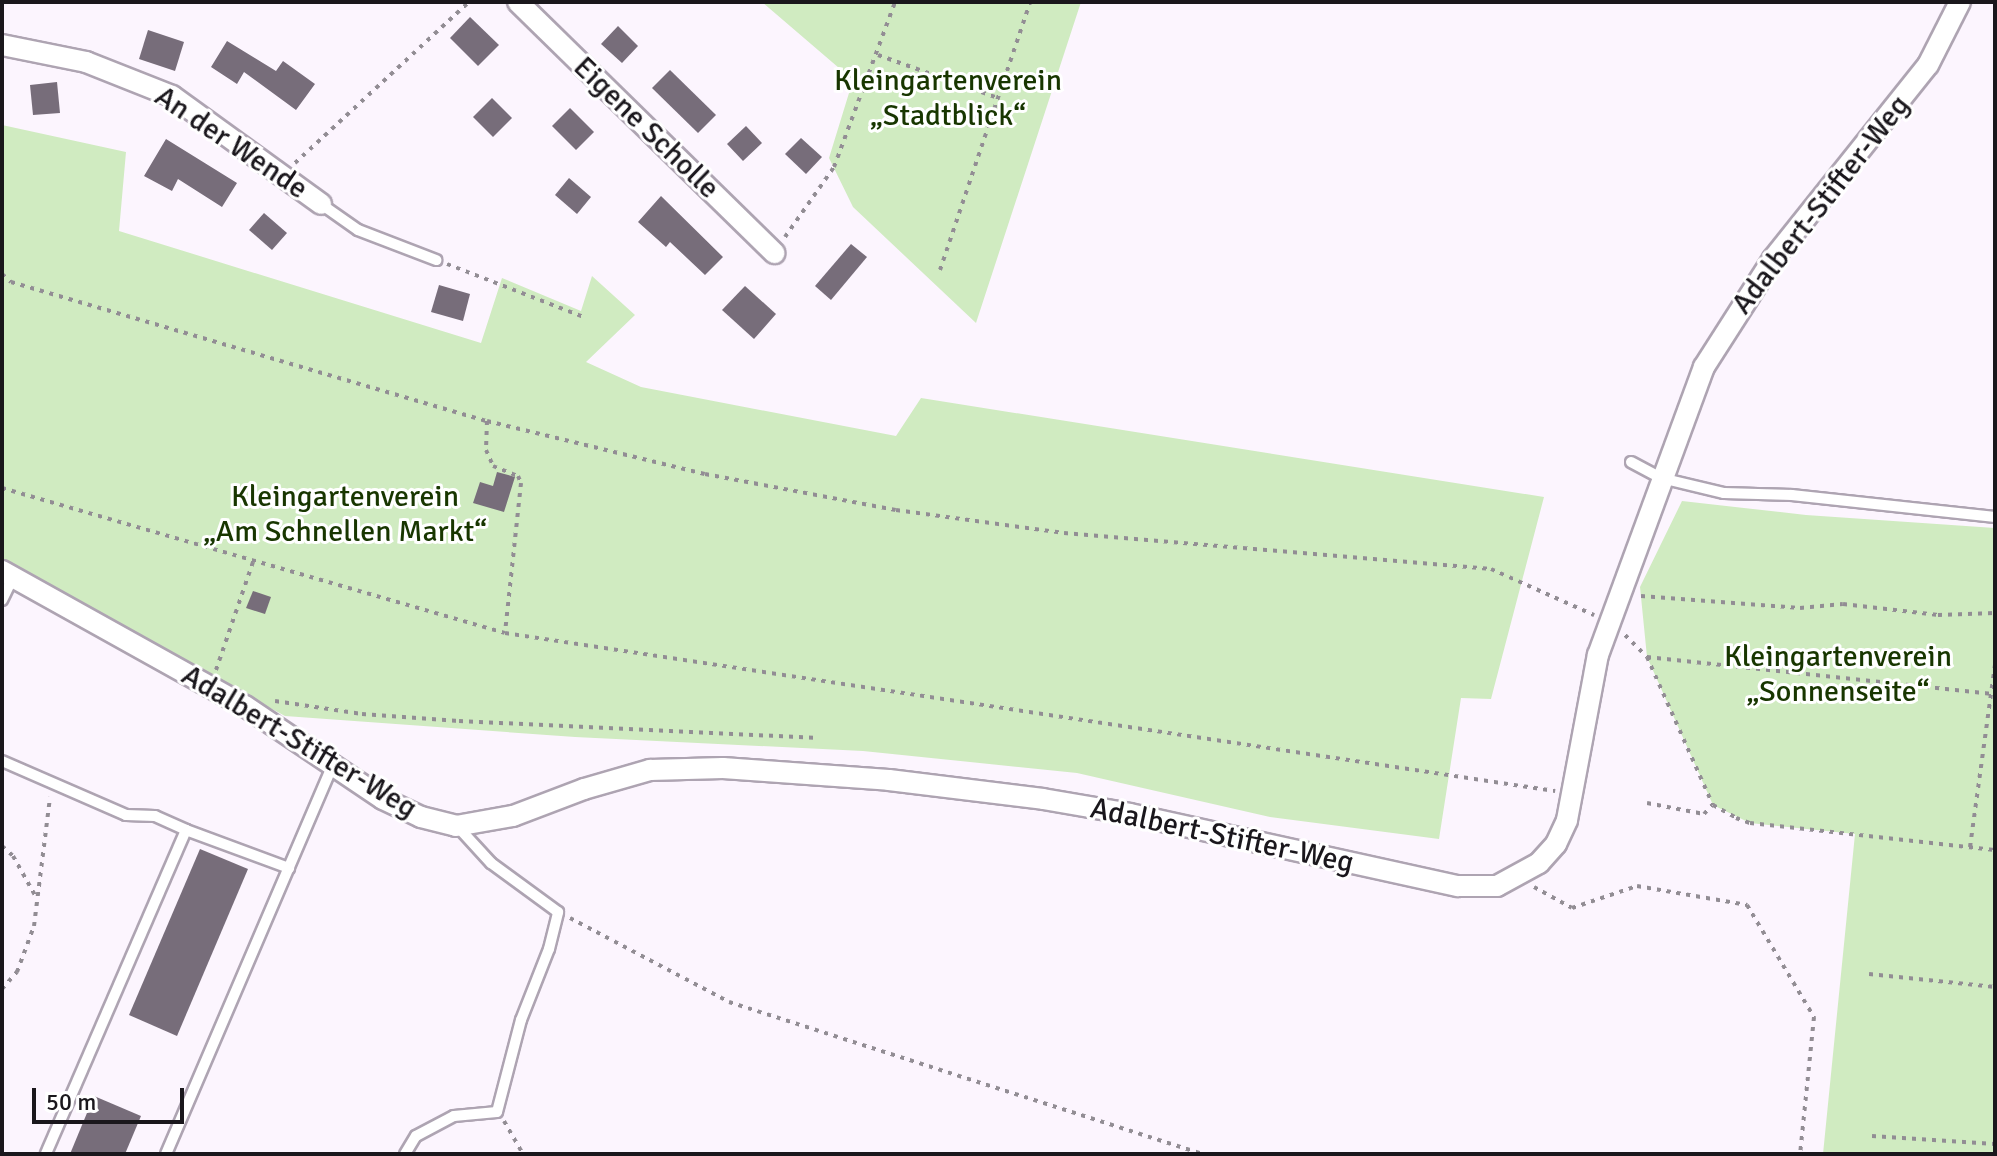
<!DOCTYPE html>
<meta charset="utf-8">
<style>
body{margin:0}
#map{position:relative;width:1997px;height:1156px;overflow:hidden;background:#fcf5fe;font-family:Signika,sans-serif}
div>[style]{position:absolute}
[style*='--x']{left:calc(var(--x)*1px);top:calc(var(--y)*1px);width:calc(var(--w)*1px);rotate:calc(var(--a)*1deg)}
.green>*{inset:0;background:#d0ebc1}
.building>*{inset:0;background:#776d7a}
.path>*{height:4px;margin-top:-2px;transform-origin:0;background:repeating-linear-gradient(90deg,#928d94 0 4px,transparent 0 10px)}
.roads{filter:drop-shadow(2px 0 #aea4b2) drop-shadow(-2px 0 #aea4b2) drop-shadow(0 2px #aea4b2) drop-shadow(0 -2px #aea4b2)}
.service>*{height:10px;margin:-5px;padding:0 5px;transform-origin:5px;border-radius:5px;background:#fff}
.minor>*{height:20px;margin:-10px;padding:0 10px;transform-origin:10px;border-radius:10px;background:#fff}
span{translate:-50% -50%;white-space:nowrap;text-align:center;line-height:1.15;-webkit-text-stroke:6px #fff;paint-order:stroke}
.park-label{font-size:30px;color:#183600}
.street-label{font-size:30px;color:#1a171c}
.frame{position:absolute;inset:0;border:4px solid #1a171c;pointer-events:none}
.scale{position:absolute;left:32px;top:1088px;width:152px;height:36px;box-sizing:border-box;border:4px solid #1a171c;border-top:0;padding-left:10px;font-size:24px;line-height:28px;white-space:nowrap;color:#1a171c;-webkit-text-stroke:6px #fff;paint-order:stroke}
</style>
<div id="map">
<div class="green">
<div style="clip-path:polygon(762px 2px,1081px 2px,976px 323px,853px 207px,829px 158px,853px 80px)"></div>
<div style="clip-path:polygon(2px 125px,126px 152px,119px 231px,481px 343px,502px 278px,581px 311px,592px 276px,635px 315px,586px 362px,641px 387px,896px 436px,921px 398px,1544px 497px,1491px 699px,1461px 698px,1439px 839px,1270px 817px,1077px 773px,863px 751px,575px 737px,285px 716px,2px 562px)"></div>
<div style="clip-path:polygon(1682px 501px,1806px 515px,1995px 528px,1995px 1154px,1823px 1154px,1855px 834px,1750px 823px,1713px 805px,1647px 657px,1640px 587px)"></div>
</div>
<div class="building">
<div style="clip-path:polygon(470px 17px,499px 45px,478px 66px,450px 38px)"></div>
<div style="clip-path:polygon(618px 26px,638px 46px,622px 63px,601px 44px)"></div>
<div style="clip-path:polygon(148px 30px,184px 42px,175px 71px,139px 59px)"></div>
<div style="clip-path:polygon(227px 41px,276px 71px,283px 61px,315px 84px,296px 110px,244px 72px,237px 84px,211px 67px)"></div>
<div style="clip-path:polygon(670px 70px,716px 115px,698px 133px,652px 88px)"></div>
<div style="clip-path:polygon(57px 82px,60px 113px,33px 115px,30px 85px)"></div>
<div style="clip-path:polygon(492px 98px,512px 118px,493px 137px,473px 117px)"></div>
<div style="clip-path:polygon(570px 108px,594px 132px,576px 150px,552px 126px)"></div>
<div style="clip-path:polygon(746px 126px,762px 143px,743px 161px,727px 144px)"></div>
<div style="clip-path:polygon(801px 138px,822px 157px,806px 174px,785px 154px)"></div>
<div style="clip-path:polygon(166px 139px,237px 183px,222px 207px,178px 179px,172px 191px,144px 176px)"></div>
<div style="clip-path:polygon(569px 178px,591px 197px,577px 214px,555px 195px)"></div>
<div style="clip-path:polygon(661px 196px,723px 257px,705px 275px,670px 242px,666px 247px,638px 222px)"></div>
<div style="clip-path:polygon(264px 213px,287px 233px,272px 250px,249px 230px)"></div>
<div style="clip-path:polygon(851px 244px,867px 257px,831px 300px,815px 286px)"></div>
<div style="clip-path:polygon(439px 285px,470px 294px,463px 321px,431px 312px)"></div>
<div style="clip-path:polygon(745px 286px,776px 314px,754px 339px,722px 310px)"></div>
<div style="clip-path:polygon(497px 472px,515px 477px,504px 512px,473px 503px,480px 482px,493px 486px)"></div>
<div style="clip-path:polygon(253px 591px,271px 597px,265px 614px,246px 608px)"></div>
<div style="clip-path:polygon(200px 849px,248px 869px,177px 1036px,129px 1015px)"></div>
<div style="clip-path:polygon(94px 1096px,141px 1116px,125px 1154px,70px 1154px)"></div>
</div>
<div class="path">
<div style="--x:878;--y:55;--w:127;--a:19.7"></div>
<div style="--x:295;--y:163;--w:237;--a:-42.8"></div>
<div style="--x:785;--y:237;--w:85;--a:-55"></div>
<div style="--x:834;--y:167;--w:176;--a:-69.7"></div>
<div style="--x:447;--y:264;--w:149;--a:21.2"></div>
<div style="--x:940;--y:270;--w:283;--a:-71.4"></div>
<div style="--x:2;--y:274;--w:12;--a:42"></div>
<div style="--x:11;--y:282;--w:496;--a:16.3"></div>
<div style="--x:487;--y:421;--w:224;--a:13.7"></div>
<div style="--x:705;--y:474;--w:194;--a:10.7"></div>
<div style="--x:896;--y:510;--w:170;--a:7.8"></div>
<div style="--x:1064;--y:533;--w:429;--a:4.8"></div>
<div style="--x:1491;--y:569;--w:113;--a:24.1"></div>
<div style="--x:487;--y:421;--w:29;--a:92"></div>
<div style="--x:486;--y:450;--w:17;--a:66"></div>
<div style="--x:493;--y:466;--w:27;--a:22"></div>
<div style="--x:518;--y:476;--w:8;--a:67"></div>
<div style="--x:521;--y:483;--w:151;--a:96.1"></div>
<div style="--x:2;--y:488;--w:523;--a:16.08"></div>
<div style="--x:505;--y:633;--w:1062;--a:8.56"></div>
<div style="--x:1641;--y:596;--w:159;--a:4.3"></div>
<div style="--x:1800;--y:608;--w:43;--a:-5.3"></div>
<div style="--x:1843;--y:604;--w:96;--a:6.6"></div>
<div style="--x:1938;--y:615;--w:57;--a:-2"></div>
<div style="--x:1625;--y:635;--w:31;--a:45"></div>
<div style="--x:1647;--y:657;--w:350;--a:6.1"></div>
<div style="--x:1647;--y:657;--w:162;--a:66"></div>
<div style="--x:1713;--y:805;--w:26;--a:29"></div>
<div style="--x:1736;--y:818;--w:15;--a:20"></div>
<div style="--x:1750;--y:823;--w:246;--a:6.3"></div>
<div style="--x:216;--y:670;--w:114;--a:-71.1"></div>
<div style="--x:275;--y:701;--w:88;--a:8.5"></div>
<div style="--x:362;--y:714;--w:97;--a:4.1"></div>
<div style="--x:459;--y:721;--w:355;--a:2.7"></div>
<div style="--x:1647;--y:803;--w:58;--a:10.9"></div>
<div style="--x:1704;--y:814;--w:12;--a:-48"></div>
<div style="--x:2;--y:846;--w:15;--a:42"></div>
<div style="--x:13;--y:856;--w:47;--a:60.7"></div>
<div style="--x:1970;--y:847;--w:185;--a:-82.2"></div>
<div style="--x:1534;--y:887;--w:43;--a:28.9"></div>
<div style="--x:1572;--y:908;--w:69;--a:-18.7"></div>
<div style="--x:1637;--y:886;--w:112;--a:9.8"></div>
<div style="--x:1747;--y:905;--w:131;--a:59.1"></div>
<div style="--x:1814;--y:1017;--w:138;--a:95.8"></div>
<div style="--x:570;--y:918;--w:180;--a:27.8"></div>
<div style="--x:729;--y:1002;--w:498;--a:17.8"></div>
<div style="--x:1869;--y:974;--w:127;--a:5.9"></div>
<div style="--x:2;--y:989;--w:23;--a:-49"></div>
<div style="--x:17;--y:972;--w:49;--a:-69.7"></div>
<div style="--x:34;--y:926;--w:130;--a:-82.9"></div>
<div style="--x:504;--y:1121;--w:38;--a:60"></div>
<div style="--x:1872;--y:1136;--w:123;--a:3.7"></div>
</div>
<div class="roads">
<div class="service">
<div style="--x:321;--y:204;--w:45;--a:35.1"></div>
<div style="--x:358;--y:230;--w:84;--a:21"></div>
<div style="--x:1631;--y:462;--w:34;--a:28"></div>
<div style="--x:1661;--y:478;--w:65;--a:13.4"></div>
<div style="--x:1724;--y:493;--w:68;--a:1.7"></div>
<div style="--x:1792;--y:495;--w:204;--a:6.2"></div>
<div style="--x:2;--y:600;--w:25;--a:-64"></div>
<div style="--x:2;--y:761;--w:135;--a:23.5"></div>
<div style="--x:126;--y:815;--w:29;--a:2"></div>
<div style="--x:155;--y:816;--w:34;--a:24"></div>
<div style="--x:186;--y:830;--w:353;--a:113.4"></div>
<div style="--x:186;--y:830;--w:110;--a:20.3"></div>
<div style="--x:166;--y:1154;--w:423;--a:-66.8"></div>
<div style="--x:405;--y:1154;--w:21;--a:-59"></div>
<div style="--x:416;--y:1136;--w:43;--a:-27.8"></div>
<div style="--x:454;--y:1116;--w:43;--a:-5.3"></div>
<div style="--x:497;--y:1112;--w:95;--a:-75.4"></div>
<div style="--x:521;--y:1020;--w:76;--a:-68.5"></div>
<div style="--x:549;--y:949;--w:38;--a:-76"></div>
<div style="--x:558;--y:912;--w:83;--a:-143.8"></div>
<div style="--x:491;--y:863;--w:49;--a:-132.5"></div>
</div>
<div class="minor">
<div style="--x:518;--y:2;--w:359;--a:44.4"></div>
<div style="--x:2;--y:45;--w:86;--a:11.4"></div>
<div style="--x:86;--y:62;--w:92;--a:21.6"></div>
<div style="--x:172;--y:96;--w:184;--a:35.9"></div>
<div style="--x:2;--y:571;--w:278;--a:29.1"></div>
<div style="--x:245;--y:706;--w:166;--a:34"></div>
<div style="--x:383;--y:799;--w:42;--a:25.3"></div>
<div style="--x:421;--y:817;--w:36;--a:14"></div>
<div style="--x:456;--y:826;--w:58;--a:-10"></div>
<div style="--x:513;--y:816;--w:76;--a:-20.8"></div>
<div style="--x:584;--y:789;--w:69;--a:-16.1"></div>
<div style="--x:650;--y:770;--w:73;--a:-1.6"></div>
<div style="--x:723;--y:768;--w:166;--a:4.1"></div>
<div style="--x:889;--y:780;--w:155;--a:7"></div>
<div style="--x:1043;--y:799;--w:88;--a:9.8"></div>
<div style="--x:1130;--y:814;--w:336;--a:12.4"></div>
<div style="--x:1458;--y:886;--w:39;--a:0"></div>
<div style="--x:1497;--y:886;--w:48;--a:-28.7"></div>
<div style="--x:1539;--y:863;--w:25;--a:-48"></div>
<div style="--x:1556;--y:844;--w:26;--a:-65"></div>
<div style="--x:1567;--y:820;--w:168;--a:-79.4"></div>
<div style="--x:1598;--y:655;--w:307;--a:-69.8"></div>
<div style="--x:1704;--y:367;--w:128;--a:-57.4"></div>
<div style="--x:1773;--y:259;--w:248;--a:-51.4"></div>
<div style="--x:1928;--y:65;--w:71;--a:-63.1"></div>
</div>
</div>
<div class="park-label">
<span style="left:948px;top:98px">Kleingartenverein<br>„Stadtblick“</span>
<span style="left:345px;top:514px">Kleingartenverein<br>„Am Schnellen Markt“</span>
<span style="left:1838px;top:674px">Kleingartenverein<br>„Sonnenseite“</span>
</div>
<div class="street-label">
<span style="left:646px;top:128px;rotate:44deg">Eigene Scholle</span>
<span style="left:231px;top:143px;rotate:34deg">An der Wende</span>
<span style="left:1821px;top:205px;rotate:-52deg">Adalbert-Stifter-Weg</span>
<span style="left:299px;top:742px;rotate:31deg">Adalbert-Stifter-Weg</span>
<span style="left:1222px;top:836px;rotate:12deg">Adalbert-Stifter-Weg</span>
</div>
<div class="frame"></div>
<div class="scale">50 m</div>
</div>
